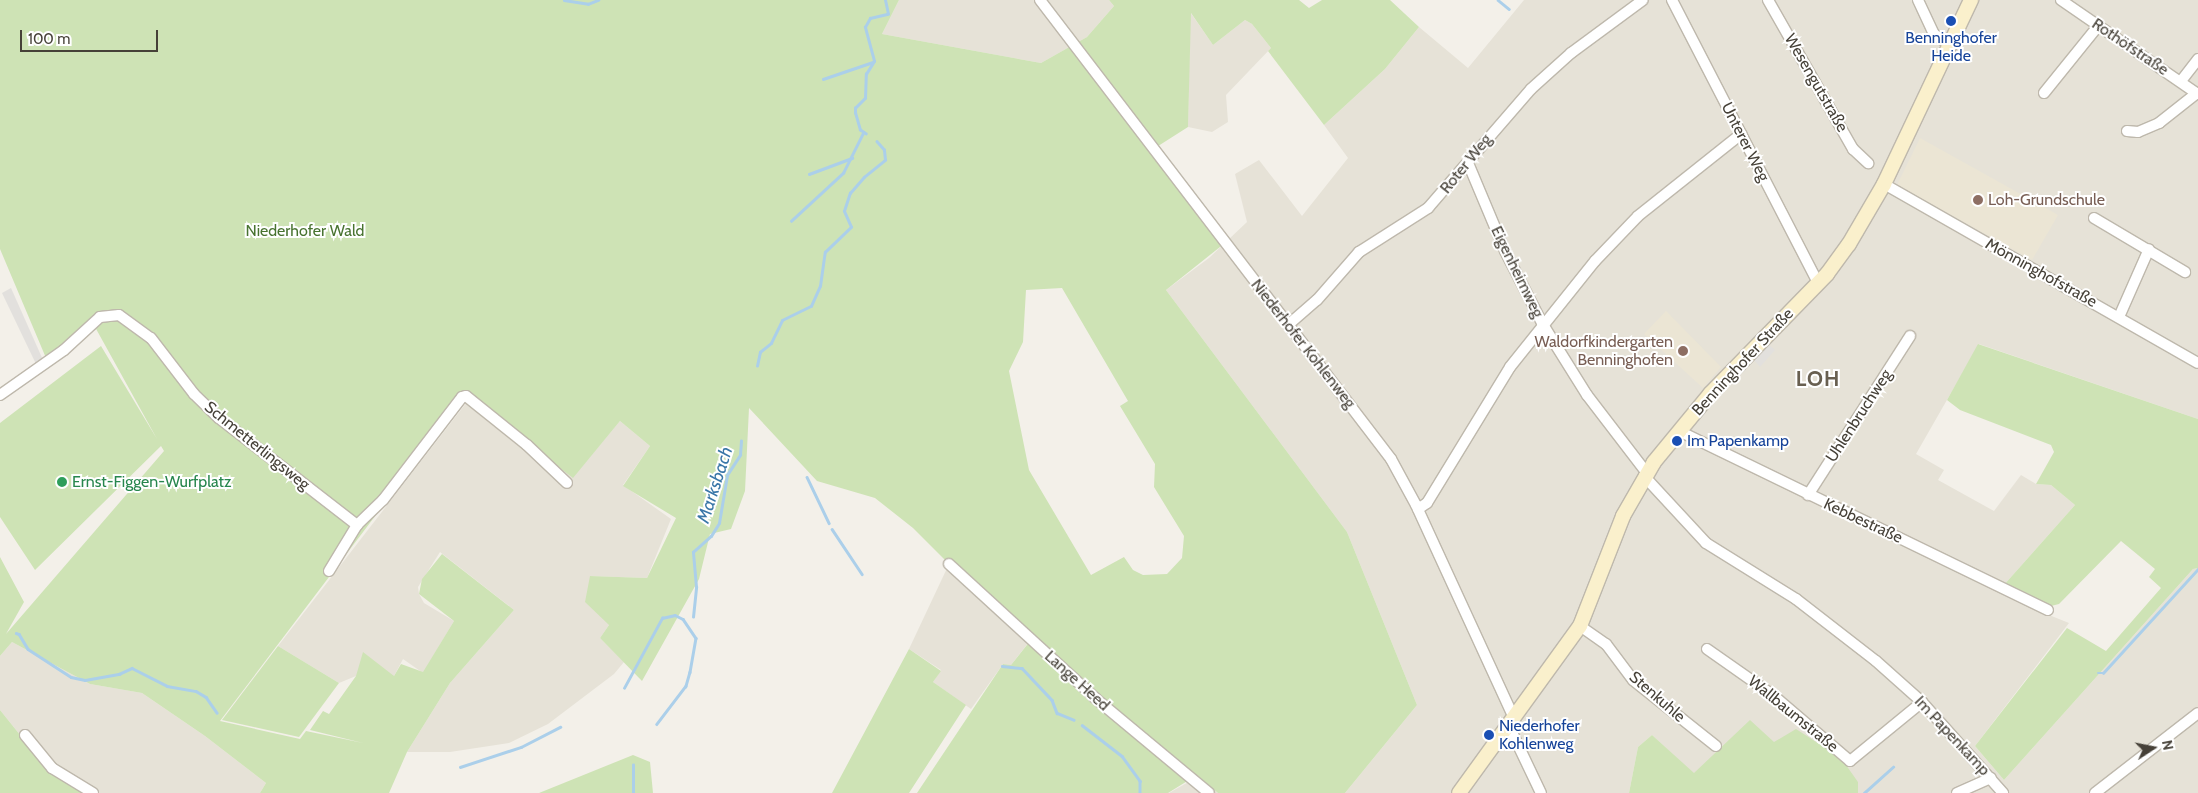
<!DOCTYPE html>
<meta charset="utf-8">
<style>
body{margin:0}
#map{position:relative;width:2198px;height:793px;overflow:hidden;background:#f3f0e9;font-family:Cabin,sans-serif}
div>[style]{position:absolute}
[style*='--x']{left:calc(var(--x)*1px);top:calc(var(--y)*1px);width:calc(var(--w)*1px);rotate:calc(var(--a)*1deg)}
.residential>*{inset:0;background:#e6e2d7}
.education>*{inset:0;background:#ebe5d4}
.green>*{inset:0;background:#cee3b5}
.parking>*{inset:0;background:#e2e0dd}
.stream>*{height:2.5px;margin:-1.25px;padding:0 1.25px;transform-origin:1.25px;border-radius:1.25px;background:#abcfea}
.roads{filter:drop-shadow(1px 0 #beb8ac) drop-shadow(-1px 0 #beb8ac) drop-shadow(0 1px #beb8ac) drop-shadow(0 -1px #beb8ac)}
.minor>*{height:10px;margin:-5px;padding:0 5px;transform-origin:5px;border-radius:5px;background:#fff}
.secondary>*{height:14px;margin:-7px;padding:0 7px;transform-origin:7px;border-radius:7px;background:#faf0cc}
.dots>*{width:14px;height:14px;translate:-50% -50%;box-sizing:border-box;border:2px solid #fff;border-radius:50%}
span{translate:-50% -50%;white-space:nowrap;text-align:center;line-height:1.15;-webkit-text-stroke:4px #fff;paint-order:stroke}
.transit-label{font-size:16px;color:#164399}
.left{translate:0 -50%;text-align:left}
.street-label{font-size:16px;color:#464138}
.education-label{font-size:16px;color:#785e54}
.right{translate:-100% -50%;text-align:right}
.park-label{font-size:16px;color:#487330}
.leisure-label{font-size:16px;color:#27864d}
.water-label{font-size:18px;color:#3a77a8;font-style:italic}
.district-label{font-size:21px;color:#685f50;font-weight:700;letter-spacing:1px}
.north{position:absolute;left:2128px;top:723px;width:50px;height:50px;-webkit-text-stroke:4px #fff;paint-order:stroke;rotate:79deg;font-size:14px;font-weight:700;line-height:20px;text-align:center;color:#464138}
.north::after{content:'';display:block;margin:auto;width:18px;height:22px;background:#464138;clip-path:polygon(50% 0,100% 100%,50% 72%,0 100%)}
.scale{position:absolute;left:20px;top:30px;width:138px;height:22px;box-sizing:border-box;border:2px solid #464138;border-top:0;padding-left:6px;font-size:15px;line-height:18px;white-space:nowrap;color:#464138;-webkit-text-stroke:4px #fff;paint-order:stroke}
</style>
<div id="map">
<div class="residential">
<div style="clip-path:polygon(899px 0,1109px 0,1114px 6px,1087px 37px,1041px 63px,882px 34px)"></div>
<div style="clip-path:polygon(1524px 0,2198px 0,2198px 419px,1979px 344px,1916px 454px,1944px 470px,1938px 480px,1994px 511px,2021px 475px,2036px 484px,2051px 485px,2075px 505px,2003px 586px,2047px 607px,2049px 615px,2069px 623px,1975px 746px,2004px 780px,2193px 569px,2198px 568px,2198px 793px,1858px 793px,1858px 782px,1774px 743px,1694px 774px,1652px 735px,1638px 747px,1629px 793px,1345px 793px,1417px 705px,1347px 532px,1166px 290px,1209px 258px,1247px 222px,1235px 174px,1259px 160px,1302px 216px,1348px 158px,1324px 125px,1385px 69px,1419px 27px,1468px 68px)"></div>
<div style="clip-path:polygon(1190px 12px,1213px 45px,1245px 20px,1252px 24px,1271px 48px,1226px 95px,1228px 122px,1212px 132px,1188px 127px)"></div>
<div style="clip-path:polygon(467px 402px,573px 477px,620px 421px,650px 446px,623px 485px,671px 519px,647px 578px,590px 576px,609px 625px,600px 638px,624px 662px,614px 674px,548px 724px,509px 743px,450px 752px,407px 752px,450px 683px,514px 610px,440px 552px,418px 587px,419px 594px,424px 603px,454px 621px,423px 673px,403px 659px,394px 676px,356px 676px,339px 683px,278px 646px)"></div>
<div style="clip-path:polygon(949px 564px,1029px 642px,1011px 665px,1003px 664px,971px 709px,933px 682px,941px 670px,909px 649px)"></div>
<div style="clip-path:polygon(12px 642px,90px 684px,142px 693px,205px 736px,266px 783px,260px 793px,91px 793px,49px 771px,0 710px,0 656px)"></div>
<div style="clip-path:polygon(1197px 775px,1218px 793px,1169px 793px,1192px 780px)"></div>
</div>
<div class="education">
<div style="clip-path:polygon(1920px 138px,2058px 215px,2032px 260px,1897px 185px)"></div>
<div style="clip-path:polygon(1666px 311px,1721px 367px,1703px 388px,1644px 334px)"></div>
</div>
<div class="green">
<div style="clip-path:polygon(evenodd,0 0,899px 0,882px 34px,1041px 63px,1087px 37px,1114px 6px,1109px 0,1299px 0,1309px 8px,1322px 0,1390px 0,1419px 27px,1385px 69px,1324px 125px,1268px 51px,1271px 48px,1252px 24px,1245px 20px,1213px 45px,1191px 13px,1188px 127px,1155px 148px,1225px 243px,1166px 290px,1347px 532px,1417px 705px,1345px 793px,1218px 793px,1197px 775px,1168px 793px,917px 793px,1003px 664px,1011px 665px,1034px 636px,949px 564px,913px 528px,875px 498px,817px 481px,749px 408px,745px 491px,731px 529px,710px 534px,699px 579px,642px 681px,600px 638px,609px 625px,585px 602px,590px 576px,647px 578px,676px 518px,623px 486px,650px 446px,620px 421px,573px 478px,466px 396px,220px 721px,300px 739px,306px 731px,363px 743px,310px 730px,323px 711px,329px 714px,356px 676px,363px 652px,394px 676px,401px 664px,423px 672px,454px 621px,419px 594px,422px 579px,442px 554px,514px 610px,450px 683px,407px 752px,389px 793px,260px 793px,266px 783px,205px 736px,142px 693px,90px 684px,12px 642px,0 656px,0 557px,24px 602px,6px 634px,164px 451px,161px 446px,35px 570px,0 517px,0 423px,101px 346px,157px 439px,95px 327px,46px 358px,0 249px,0 0,1062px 288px,1128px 401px,1120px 406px,1155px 464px,1154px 487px,1184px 536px,1182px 558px,1167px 574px,1143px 575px,1133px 570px,1124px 557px,1091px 575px,1029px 470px,1009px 371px,1023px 342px,1026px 290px,1062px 288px)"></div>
<div style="clip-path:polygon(1978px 344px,2198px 419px,2198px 568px,2193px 569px,2004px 780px,1975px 746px,2067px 628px,2106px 651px,2161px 588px,2149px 577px,2155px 569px,2121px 541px,2059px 604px,2047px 607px,2003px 586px,2075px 505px,2051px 485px,2036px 484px,2054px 452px,2051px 445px,1960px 410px,1947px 400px)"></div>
<div style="clip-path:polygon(278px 646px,339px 683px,299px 737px,222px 720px)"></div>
<div style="clip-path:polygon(909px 649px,941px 671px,933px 682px,966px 705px,909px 793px,832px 793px)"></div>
<div style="clip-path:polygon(0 710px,49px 771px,91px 793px,0 793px)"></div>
<div style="clip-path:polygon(1750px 720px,1774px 742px,1796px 729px,1841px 758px,1858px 782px,1858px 793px,1629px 793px,1638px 747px,1652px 735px,1694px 773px)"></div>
<div style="clip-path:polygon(633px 755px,650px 762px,653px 793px,539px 793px)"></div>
</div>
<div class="parking">
<div style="clip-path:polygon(11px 288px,43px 360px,36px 364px,2px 293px)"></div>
<div style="clip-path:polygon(1769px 345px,1775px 350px,1760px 367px,1754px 360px)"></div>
</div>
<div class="stream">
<div style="--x:564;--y:0;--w:24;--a:9"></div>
<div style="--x:588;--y:4;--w:11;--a:-22"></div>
<div style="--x:1498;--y:0;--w:14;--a:39"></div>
<div style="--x:823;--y:79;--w:53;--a:-18.8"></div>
<div style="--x:866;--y:134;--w:7;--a:-146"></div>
<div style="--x:860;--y:130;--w:18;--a:-106"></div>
<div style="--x:855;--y:113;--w:5;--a:-90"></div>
<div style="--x:855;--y:108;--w:14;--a:-45"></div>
<div style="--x:865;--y:98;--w:24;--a:-88"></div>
<div style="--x:866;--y:74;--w:15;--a:-58"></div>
<div style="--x:874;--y:61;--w:35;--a:-105"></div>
<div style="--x:865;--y:27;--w:10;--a:-61"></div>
<div style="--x:870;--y:18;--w:18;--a:-13"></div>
<div style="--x:888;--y:14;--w:14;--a:-102"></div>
<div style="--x:809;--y:174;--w:46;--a:-20.4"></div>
<div style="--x:791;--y:221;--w:71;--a:-42.7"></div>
<div style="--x:843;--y:173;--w:45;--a:-63.4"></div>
<div style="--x:757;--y:366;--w:14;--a:-78"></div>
<div style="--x:760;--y:352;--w:14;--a:-39"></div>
<div style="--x:771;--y:343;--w:25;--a:-64"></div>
<div style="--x:782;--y:320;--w:32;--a:-26"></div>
<div style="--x:811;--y:306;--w:22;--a:-66"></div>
<div style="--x:820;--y:286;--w:34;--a:-82"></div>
<div style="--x:825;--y:252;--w:36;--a:-44"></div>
<div style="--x:851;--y:227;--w:17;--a:-114"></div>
<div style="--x:844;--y:211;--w:19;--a:-72"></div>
<div style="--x:850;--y:193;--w:21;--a:-49"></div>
<div style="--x:864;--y:177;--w:27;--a:-39"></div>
<div style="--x:885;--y:160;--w:10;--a:-96"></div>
<div style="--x:884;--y:150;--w:11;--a:-131"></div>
<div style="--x:807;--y:477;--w:51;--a:64.4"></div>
<div style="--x:832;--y:529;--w:54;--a:56.3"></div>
<div style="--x:693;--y:617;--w:30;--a:-84"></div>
<div style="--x:696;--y:587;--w:35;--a:-95"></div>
<div style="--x:693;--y:552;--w:24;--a:-42"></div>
<div style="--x:711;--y:536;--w:15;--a:-58"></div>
<div style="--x:719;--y:523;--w:49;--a:-80.5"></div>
<div style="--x:727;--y:475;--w:24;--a:-57"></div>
<div style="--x:740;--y:455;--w:14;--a:-86"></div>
<div style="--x:16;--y:633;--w:3;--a:18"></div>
<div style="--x:19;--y:634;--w:17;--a:59"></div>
<div style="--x:28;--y:649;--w:51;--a:33.1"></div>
<div style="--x:71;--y:677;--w:14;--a:12"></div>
<div style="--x:85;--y:680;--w:35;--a:-10"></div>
<div style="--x:119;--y:674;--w:14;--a:-25"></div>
<div style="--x:132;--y:668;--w:39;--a:27"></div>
<div style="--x:167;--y:686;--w:29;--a:10"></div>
<div style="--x:196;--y:691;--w:12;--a:31"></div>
<div style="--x:206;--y:697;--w:19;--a:55"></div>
<div style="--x:1002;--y:666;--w:20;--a:6"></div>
<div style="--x:1022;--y:668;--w:44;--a:46.8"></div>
<div style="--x:1052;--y:700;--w:14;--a:69"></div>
<div style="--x:1057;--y:713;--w:18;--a:22"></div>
<div style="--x:2098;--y:673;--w:5;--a:0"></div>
<div style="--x:2103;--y:673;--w:141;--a:-47.6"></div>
<div style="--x:624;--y:688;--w:80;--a:-61.5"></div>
<div style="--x:662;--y:618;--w:13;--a:-13"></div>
<div style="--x:675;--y:615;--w:9;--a:27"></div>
<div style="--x:683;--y:619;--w:23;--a:56"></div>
<div style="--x:696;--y:638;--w:35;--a:100"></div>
<div style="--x:690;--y:672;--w:15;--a:106"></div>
<div style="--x:686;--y:686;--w:48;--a:127.3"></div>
<div style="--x:1082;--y:725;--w:51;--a:37.8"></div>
<div style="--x:1122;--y:756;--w:31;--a:54"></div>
<div style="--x:1140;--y:781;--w:12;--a:90"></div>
<div style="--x:460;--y:767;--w:64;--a:-18.2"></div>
<div style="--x:521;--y:747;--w:44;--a:-27.1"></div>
<div style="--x:633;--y:793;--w:28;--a:-90"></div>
<div style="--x:1864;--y:793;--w:39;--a:-42"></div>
</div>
<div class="roads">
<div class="minor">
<div style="--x:1040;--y:0;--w:578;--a:52.59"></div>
<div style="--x:1391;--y:459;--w:52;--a:61.5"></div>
<div style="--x:1416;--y:505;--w:234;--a:65.3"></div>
<div style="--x:1672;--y:0;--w:318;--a:62.7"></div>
<div style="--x:1768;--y:0;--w:172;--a:60.3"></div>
<div style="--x:1853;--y:149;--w:21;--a:43"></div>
<div style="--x:1918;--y:0;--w:38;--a:65"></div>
<div style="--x:1934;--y:34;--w:19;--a:35"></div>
<div style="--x:2061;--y:0;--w:166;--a:34.5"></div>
<div style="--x:2181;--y:81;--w:28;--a:-52"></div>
<div style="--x:2044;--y:93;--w:86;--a:-51.1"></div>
<div style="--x:2127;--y:131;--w:11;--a:5"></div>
<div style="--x:2138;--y:132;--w:23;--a:-23"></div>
<div style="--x:2159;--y:123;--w:48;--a:-38.3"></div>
<div style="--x:1468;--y:163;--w:95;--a:67.2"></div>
<div style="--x:1505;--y:251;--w:81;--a:62.8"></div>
<div style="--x:1542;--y:323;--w:85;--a:58"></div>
<div style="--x:1587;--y:395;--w:97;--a:52.5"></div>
<div style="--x:1884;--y:184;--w:361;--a:29.7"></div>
<div style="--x:2094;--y:218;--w:106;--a:30.7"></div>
<div style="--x:2119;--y:317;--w:74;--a:-66.2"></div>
<div style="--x:1288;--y:325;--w:38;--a:-41"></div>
<div style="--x:1317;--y:300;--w:64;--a:-48.8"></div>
<div style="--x:1359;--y:252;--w:82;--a:-32.5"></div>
<div style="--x:1428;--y:208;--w:157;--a:-49.1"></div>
<div style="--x:1531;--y:89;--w:54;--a:-42"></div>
<div style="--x:1571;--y:53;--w:89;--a:-36.4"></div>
<div style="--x:0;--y:395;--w:78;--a:-35.1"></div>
<div style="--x:64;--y:350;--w:49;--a:-42.5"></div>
<div style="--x:100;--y:317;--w:19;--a:-6"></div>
<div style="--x:119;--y:315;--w:39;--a:36"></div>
<div style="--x:151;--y:338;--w:71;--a:52.5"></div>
<div style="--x:194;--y:394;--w:35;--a:44"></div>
<div style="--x:219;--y:418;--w:175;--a:37.8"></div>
<div style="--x:1679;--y:431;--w:410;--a:25.9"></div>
<div style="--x:1644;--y:476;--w:91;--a:47.2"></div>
<div style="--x:1706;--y:543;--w:106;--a:31.9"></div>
<div style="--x:1796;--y:599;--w:101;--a:37.8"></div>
<div style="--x:1876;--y:661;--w:62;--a:41.7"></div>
<div style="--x:1922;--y:702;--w:122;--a:48.3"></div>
<div style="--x:1808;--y:495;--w:189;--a:-57.3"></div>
<div style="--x:1418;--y:509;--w:11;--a:-34"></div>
<div style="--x:1427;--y:503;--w:159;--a:-58.6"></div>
<div style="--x:1510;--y:367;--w:136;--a:-51.3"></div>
<div style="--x:1595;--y:261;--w:62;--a:-46.3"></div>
<div style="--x:1638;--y:216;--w:132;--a:-38.5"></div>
<div style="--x:949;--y:564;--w:198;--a:42.5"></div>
<div style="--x:1095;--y:698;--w:148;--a:39.8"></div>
<div style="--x:329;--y:571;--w:54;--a:-58.7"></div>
<div style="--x:357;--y:525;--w:36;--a:-44"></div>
<div style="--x:383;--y:500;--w:130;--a:-52.5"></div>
<div style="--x:462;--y:397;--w:4;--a:-14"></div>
<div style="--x:466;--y:396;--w:78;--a:38.8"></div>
<div style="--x:527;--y:445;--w:55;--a:43.5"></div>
<div style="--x:1580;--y:626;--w:32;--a:35"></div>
<div style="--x:1606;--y:644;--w:45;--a:53.1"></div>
<div style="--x:1633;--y:680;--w:106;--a:38.5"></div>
<div style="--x:1707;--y:649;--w:82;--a:35"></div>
<div style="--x:1774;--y:696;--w:100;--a:40.5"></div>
<div style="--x:1850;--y:761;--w:93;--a:-39.3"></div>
<div style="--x:1509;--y:726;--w:74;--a:64.5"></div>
<div style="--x:25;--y:735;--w:43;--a:50.7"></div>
<div style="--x:52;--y:768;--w:48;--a:31.4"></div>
<div style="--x:1957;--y:793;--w:37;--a:-24"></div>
<div style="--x:2095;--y:793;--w:130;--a:-37.8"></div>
</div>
<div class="secondary">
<div style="--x:1459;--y:793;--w:206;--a:-54.1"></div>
<div style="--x:1580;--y:626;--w:118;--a:-68.6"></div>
<div style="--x:1623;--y:516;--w:62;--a:-60.1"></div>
<div style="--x:1654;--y:462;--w:88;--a:-50.5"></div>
<div style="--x:1710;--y:394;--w:168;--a:-45.7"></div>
<div style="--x:1827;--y:274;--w:37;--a:-54"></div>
<div style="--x:1849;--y:244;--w:69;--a:-59.7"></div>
<div style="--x:1884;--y:184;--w:204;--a:-64.7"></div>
</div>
</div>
<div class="dots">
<div style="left:1951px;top:21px;background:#1a4fb4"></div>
<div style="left:1978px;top:200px;background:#8d6e63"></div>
<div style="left:1683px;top:351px;background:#8d6e63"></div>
<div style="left:1677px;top:441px;background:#1a4fb4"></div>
<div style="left:62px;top:482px;background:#2e9e5b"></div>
<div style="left:1489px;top:735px;background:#1a4fb4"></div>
</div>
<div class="transit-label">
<span style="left:1951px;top:47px">Benninghofer<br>Heide</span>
<span class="left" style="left:1687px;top:441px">Im Papenkamp</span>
<span class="left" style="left:1499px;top:735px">Niederhofer<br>Kohlenweg</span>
</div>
<div class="street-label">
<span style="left:2130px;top:47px;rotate:34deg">Rothöfstraße</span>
<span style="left:1816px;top:83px;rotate:60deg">Wesengutstraße</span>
<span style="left:1745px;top:142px;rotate:63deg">Unterer Weg</span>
<span style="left:1466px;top:164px;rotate:-51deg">Roter Weg</span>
<span style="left:1517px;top:272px;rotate:64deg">Eigenheimweg</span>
<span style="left:2041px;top:273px;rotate:29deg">Mönninghofstraße</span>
<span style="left:1303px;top:344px;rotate:52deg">Niederhofer Kohlenweg</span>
<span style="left:1743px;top:362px;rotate:-47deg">Benninghofer Straße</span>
<span style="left:1859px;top:416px;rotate:-57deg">Uhlenbruchweg</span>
<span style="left:257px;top:446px;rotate:39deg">Schmetterlingsweg</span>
<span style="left:1863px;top:521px;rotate:25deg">Kebbestraße</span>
<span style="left:1077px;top:681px;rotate:42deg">Lange Heed</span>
<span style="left:1657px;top:697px;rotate:41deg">Stenkuhle</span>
<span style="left:1793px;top:714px;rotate:39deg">Wallbaumstraße</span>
<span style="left:1952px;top:736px;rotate:47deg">Im Papenkamp</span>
</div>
<div class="education-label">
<span class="left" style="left:1988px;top:200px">Loh-Grundschule</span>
<span class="right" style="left:1673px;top:351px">Waldorfkindergarten<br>Benninghofen</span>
</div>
<div class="park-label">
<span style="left:305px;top:231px">Niederhofer Wald</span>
</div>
<div class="leisure-label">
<span class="left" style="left:72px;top:482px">Ernst-Figgen-Wurfplatz</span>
</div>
<div class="water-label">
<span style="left:715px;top:485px;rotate:-72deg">Marksbach</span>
</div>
<div class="district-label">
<span style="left:1818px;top:379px">LOH</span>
</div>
<div class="north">N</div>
<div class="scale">100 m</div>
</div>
